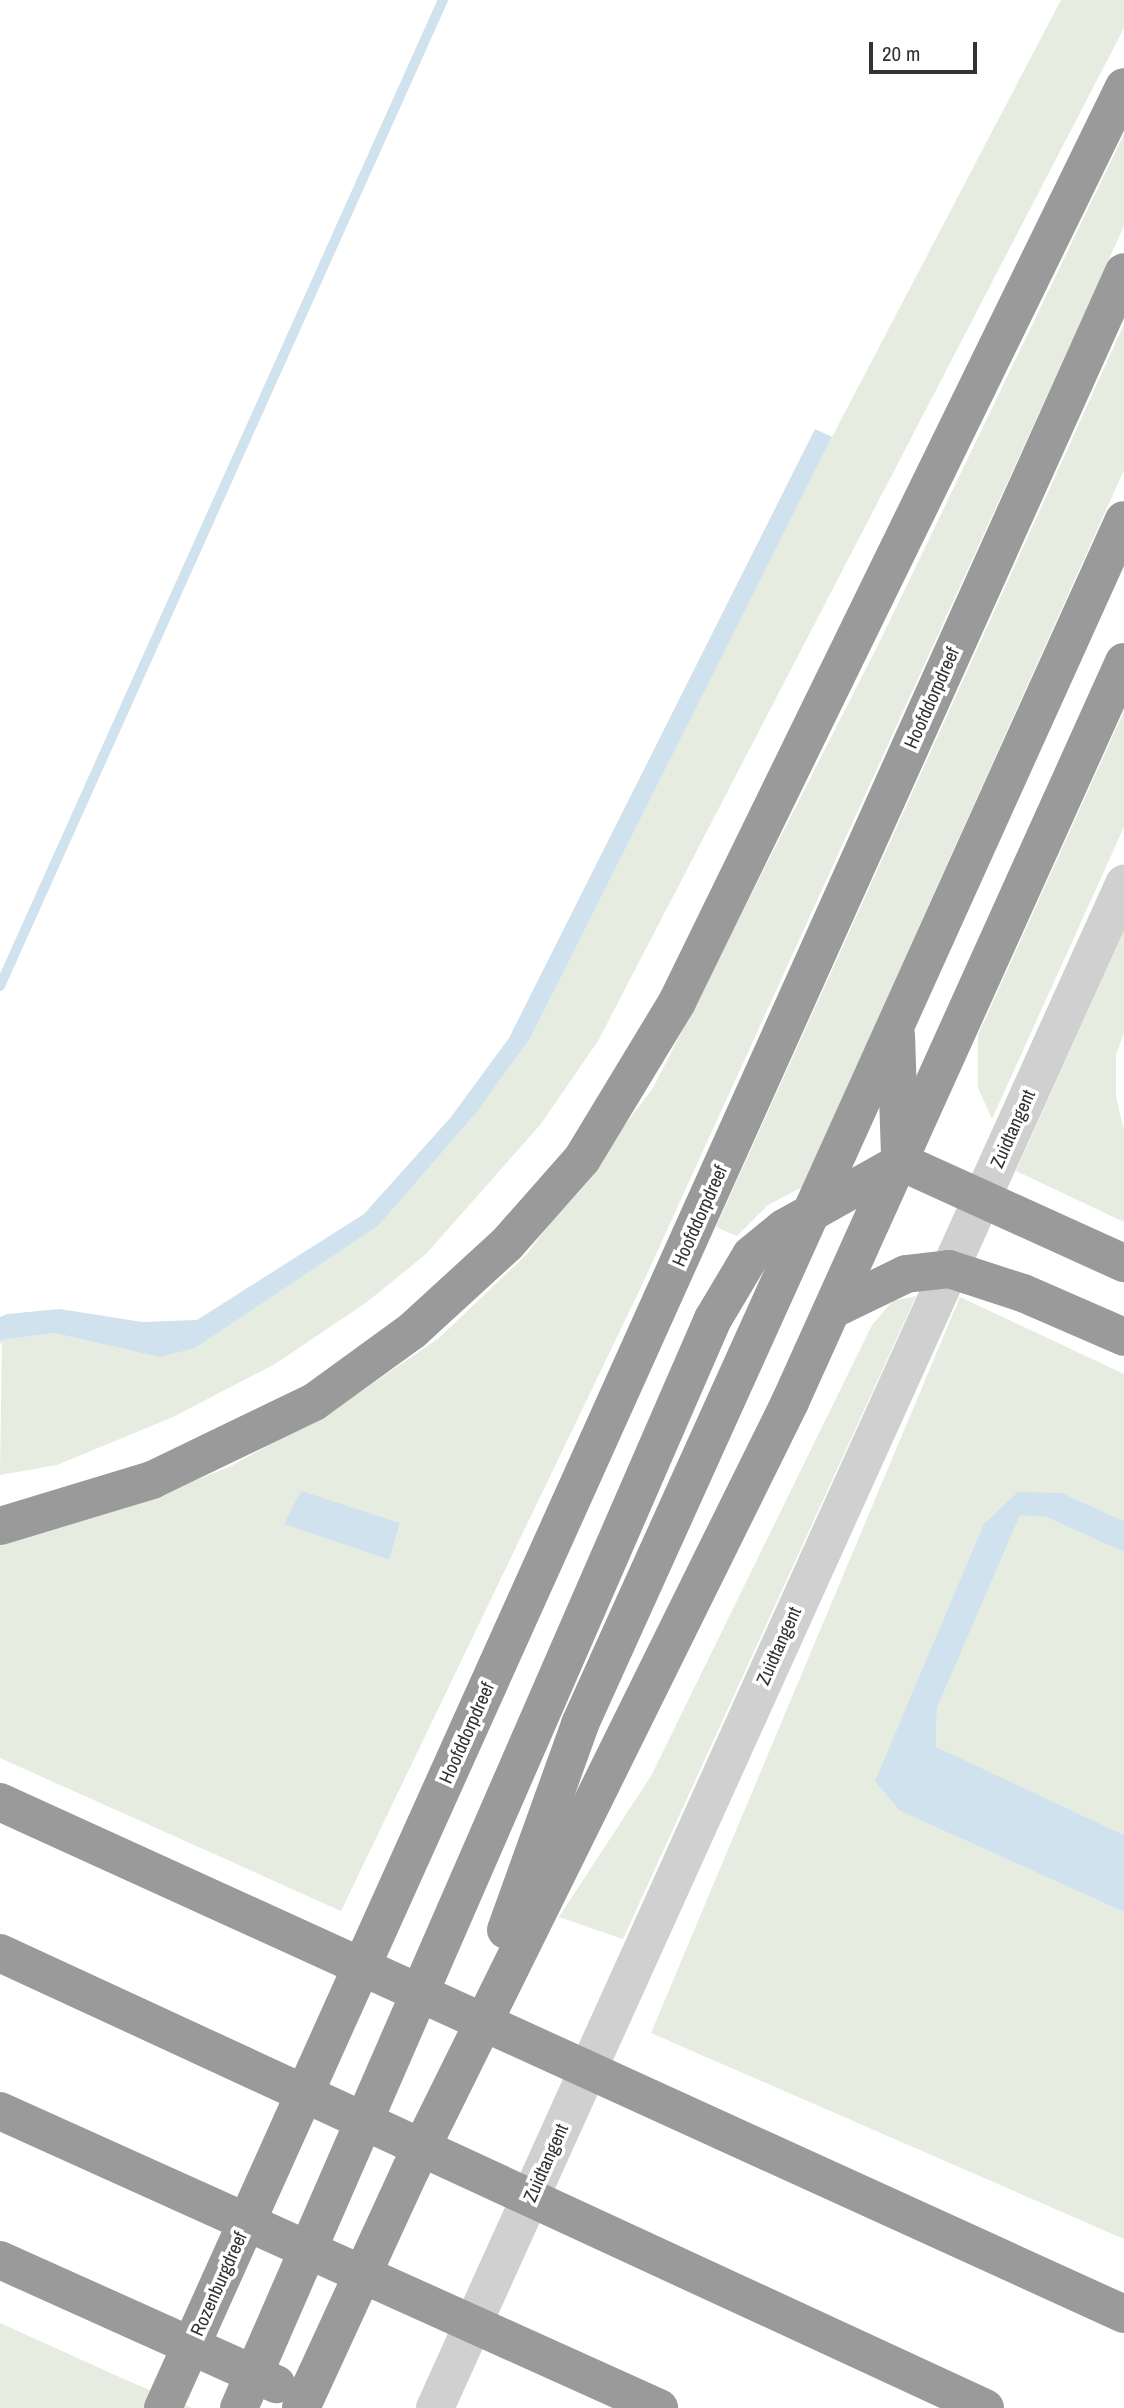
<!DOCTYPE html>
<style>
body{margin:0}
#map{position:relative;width:1124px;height:2408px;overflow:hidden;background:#fff;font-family:"Archivo Narrow",sans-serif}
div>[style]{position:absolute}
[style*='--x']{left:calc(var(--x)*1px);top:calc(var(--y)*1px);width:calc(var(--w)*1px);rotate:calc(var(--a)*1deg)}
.green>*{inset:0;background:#e6ecdf}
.water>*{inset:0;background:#cfe2ee}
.stream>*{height:10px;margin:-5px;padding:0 5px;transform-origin:5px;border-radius:5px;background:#cfe2ee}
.minor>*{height:38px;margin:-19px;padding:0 19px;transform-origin:19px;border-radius:19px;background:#d0d0d0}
.highway>*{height:38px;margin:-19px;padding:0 19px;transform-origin:19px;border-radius:19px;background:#9a9a9a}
span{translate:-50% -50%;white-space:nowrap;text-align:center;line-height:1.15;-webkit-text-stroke:7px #fff;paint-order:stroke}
.street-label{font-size:19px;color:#333}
.scale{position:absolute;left:869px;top:42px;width:108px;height:32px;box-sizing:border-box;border:4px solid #333;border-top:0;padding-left:9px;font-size:21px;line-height:24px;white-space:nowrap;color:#333;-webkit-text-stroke:5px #fff;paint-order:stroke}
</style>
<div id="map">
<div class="green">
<div style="clip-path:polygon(1061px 0,1124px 0,1124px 28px,598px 1041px,540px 1125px,426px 1254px,367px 1302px,275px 1364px,173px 1417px,57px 1465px,0 1475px,2px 1340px,54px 1333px,159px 1357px,379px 1225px,477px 1112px,531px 1037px,832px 437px)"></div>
<div style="clip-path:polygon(evenodd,1124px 134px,1124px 226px,642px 1285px,341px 1911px,0 1758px,0 1543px,122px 1509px,229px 1467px,337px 1408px,439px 1338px,526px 1255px,653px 1088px,881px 639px,1124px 134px,301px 1492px,400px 1523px,389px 1560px,285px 1524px,301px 1492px)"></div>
<div style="clip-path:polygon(1124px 324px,1124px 470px,802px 1187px,768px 1205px,737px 1236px,716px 1227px)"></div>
<div style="clip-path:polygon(1124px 711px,1124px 827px,992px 1119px,978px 1088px,978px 1035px)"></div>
<div style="clip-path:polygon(1124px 930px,1124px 1032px,1116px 1055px,1116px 1096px,1124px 1130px,1124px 1222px,1016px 1171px)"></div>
<div style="clip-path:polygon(916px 1296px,623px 1939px,559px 1917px,651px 1776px,872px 1325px,893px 1301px)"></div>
<div style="clip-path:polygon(960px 1297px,1124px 1374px,1124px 1521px,1062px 1493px,984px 1524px,900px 1811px,1124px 1912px,1124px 2239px,651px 2033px)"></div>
<div style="clip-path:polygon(1020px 1514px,1046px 1517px,1124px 1552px,1124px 1835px,936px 1748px,937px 1708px)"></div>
<div style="clip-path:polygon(0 2323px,124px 2379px,192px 2408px,0 2408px)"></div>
</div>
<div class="water">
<div style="clip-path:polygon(815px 429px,832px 437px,531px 1037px,477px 1112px,379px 1225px,195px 1348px,159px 1357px,54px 1333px,2px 1340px,0 1345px,0 1317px,7px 1314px,60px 1309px,142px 1322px,197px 1320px,364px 1214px,451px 1117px,509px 1038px)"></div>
<div style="clip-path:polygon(301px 1491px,400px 1523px,389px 1560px,284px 1524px)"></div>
<div style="clip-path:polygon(1018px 1492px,1062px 1493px,1124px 1521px,1124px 1552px,1046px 1517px,1020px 1515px,937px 1708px,936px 1747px,1124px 1835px,1124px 1912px,900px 1811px,875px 1781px,984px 1524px)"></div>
</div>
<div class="stream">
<div style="--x:0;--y:986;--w:1081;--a:-65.81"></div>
</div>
<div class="minor">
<div style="--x:435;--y:2408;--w:1673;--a:-65.67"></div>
</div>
<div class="highway">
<div style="--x:896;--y:1035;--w:118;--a:88.1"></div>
<div style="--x:901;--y:1162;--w:245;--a:24.4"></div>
<div style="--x:832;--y:1310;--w:82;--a:-25.9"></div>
<div style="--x:906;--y:1274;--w:43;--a:-6.6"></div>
<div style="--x:949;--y:1269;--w:78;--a:18"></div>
<div style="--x:1023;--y:1293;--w:110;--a:23.5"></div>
<div style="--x:0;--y:1526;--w:159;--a:-16.8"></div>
<div style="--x:152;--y:1480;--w:180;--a:-25.7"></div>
<div style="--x:314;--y:1402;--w:122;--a:-36"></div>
<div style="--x:413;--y:1330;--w:127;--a:-42.5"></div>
<div style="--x:507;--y:1244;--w:113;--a:-48.6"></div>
<div style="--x:582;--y:1159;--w:184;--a:-58.8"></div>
<div style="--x:677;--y:1002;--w:1018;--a:-63.96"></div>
<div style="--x:0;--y:1802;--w:1235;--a:24.49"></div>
<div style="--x:506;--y:1930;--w:219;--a:-70.2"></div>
<div style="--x:580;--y:1724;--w:1321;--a:-65.69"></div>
<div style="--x:0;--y:1953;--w:1085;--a:24.79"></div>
<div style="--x:0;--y:2111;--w:723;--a:24.26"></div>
<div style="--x:0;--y:2260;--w:303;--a:24.2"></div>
<div style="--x:163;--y:2408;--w:2342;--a:-65.78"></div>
<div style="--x:239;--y:2408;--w:1188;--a:-66.48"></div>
<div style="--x:713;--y:1319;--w:74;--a:-59.3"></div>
<div style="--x:751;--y:1255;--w:43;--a:-39.3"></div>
<div style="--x:784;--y:1228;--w:134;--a:-29.4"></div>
<div style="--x:301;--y:2408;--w:263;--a:-65.3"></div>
<div style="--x:411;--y:2169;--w:856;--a:-63.7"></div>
<div style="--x:790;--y:1402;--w:812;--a:-65.71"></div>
</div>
<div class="street-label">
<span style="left:932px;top:698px;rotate:-66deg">Hoofddorpdreef</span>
<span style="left:1013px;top:1129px;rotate:-66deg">Zuidtangent</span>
<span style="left:700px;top:1216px;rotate:-66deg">Hoofddorpdreef</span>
<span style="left:779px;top:1646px;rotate:-66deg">Zuidtangent</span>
<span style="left:467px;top:1733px;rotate:-66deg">Hoofddorpdreef</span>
<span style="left:546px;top:2163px;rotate:-66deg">Zuidtangent</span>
<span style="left:219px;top:2284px;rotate:-66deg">Rozenburgdreef</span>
</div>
<div class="scale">20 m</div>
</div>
